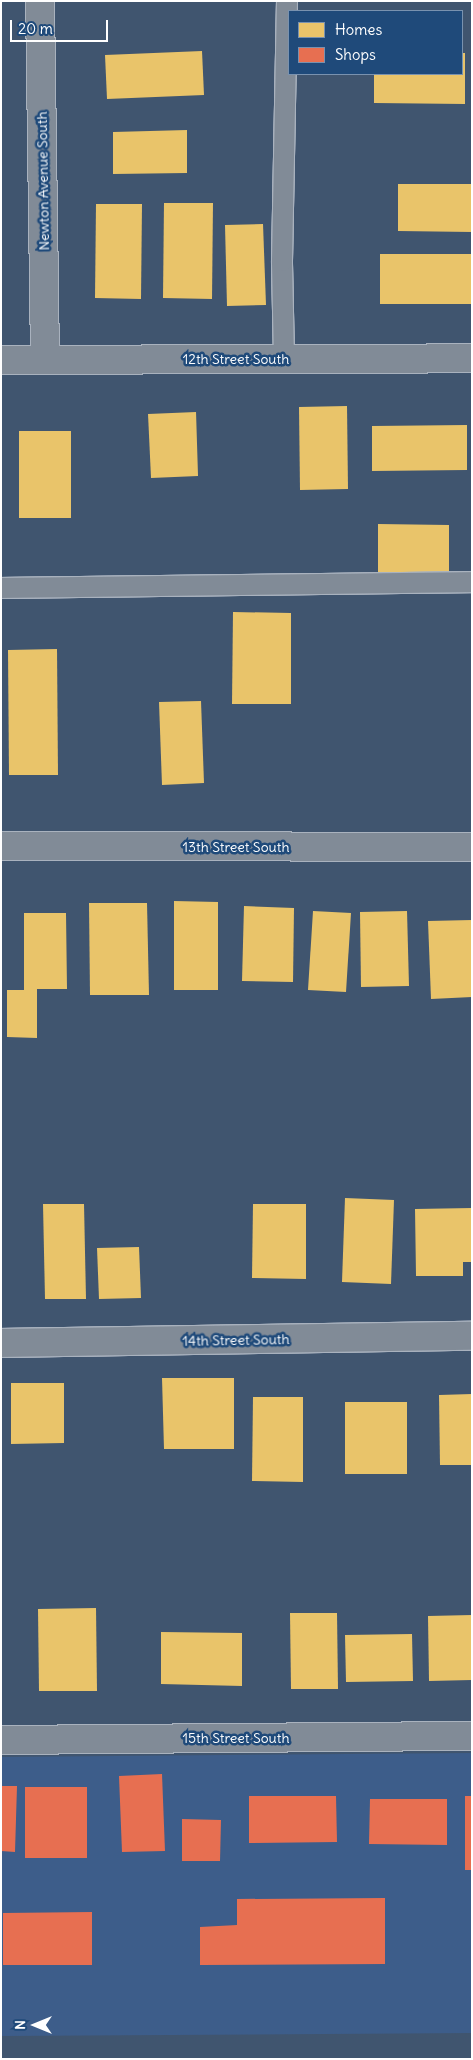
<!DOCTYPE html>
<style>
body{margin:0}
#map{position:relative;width:473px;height:2060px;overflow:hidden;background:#40556f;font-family:Delius,sans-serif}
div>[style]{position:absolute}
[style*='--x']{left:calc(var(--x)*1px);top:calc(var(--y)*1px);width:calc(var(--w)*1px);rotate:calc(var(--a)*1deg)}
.built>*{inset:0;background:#3d5d8a}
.homes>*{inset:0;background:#e9c46a}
.shops>*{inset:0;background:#e76f51}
.roads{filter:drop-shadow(1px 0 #a9b2be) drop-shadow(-1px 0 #a9b2be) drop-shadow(0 1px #a9b2be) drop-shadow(0 -1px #a9b2be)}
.service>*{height:20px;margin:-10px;padding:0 10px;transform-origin:10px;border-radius:10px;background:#818b97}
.minor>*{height:28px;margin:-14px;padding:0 14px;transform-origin:14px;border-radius:14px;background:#818b97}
span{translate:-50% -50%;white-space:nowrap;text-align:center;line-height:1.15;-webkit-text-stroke:5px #1f4a7a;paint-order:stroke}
.street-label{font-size:14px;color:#fff}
.frame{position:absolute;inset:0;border:2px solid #fff;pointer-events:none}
.legend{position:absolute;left:288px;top:10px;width:175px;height:65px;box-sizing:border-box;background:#1f4a7a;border:1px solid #7992af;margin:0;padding:6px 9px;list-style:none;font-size:15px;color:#fff}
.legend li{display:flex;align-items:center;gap:10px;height:25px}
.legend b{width:25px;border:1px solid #7992af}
.north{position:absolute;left:10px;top:2000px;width:50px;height:50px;-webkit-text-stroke:4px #1f4a7a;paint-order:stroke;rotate:270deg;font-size:14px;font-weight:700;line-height:20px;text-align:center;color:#fff}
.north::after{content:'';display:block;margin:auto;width:18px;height:22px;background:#fff;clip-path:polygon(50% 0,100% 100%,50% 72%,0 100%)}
.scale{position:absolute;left:10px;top:20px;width:98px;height:22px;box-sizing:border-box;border:2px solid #fff;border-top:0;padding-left:6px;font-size:15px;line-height:18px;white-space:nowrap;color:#fff;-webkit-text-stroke:4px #1f4a7a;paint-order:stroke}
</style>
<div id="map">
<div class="built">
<div style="clip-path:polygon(472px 1753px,472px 2033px,1px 2036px,1px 1757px)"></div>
</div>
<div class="homes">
<div style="clip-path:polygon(202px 51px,204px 95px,107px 99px,105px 55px)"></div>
<div style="clip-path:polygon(462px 53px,465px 53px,465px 104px,374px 103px,374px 74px,462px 74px)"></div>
<div style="clip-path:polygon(187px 130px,187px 173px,113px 174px,113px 132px)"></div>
<div style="clip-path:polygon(398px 184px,472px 184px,472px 232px,398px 231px)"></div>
<div style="clip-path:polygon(164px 203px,213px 203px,212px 299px,163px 298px)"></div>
<div style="clip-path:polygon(96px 204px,142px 204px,141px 299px,95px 298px)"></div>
<div style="clip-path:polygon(263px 224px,266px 305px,227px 306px,225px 225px)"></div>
<div style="clip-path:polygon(380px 254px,472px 254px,472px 304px,380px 304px)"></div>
<div style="clip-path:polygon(347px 406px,348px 489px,300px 490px,299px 407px)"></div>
<div style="clip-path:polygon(196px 412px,198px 476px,151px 478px,148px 414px)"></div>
<div style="clip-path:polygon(467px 425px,467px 470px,372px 471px,372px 426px)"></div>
<div style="clip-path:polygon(19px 431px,71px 431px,71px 518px,19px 518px)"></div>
<div style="clip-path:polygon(378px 524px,449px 525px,449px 574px,378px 573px)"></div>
<div style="clip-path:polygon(233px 612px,291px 613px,291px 704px,232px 704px)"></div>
<div style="clip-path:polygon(57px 649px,58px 775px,9px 775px,8px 650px)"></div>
<div style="clip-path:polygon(201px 701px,204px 783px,162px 785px,159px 702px)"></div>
<div style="clip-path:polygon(174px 901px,218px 902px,218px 990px,174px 990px)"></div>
<div style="clip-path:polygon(89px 903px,147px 903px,149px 995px,90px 995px)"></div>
<div style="clip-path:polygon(244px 906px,294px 908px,293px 982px,242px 981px)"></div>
<div style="clip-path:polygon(313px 911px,351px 913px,346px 992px,308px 990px)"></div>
<div style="clip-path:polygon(407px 911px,409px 986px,361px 987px,360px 912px)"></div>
<div style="clip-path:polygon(24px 913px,66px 913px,67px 989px,37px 989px,37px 1038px,7px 1037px,7px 990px,24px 990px)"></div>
<div style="clip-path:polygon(472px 920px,472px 997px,431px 999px,428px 921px)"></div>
<div style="clip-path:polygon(345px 1198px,394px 1200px,391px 1284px,342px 1282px)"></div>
<div style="clip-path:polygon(43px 1204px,84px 1204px,86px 1299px,45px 1299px)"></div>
<div style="clip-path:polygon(253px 1204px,306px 1204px,306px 1279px,252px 1278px)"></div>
<div style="clip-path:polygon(472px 1208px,472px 1262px,463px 1262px,463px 1276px,416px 1276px,415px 1209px)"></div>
<div style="clip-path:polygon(139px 1247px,141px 1298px,99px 1299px,97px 1248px)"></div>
<div style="clip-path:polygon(162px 1378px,234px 1378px,234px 1449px,164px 1449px)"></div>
<div style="clip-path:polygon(11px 1383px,64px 1383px,64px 1443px,11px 1444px)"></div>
<div style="clip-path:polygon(472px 1394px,472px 1465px,440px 1465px,439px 1395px)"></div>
<div style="clip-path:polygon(253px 1397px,303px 1397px,303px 1482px,252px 1481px)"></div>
<div style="clip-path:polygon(345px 1402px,407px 1402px,407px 1474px,345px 1474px)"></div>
<div style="clip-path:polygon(96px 1608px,97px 1691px,39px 1691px,38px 1609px)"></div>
<div style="clip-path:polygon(290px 1613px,337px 1613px,338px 1689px,291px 1689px)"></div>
<div style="clip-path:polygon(472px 1615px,472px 1680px,429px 1681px,428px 1616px)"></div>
<div style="clip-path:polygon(161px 1632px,242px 1633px,242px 1686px,161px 1684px)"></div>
<div style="clip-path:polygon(412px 1634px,413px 1681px,346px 1682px,345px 1635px)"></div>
</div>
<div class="shops">
<div style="clip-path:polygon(162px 1774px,165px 1851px,122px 1852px,119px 1776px)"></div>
<div style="clip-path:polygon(1px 1786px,17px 1786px,15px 1852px,1px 1851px)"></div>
<div style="clip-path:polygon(25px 1787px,87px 1787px,87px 1858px,25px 1858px)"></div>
<div style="clip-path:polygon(249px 1796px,336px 1796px,337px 1842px,249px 1843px)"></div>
<div style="clip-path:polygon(465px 1796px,472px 1796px,472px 1870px,465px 1870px)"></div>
<div style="clip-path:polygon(370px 1799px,447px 1799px,447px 1845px,369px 1844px)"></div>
<div style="clip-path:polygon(182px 1819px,221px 1820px,220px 1861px,182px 1861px)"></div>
<div style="clip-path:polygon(385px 1898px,385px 1964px,200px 1965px,200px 1927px,237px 1925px,237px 1899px)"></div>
<div style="clip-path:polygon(92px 1912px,92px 1965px,3px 1965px,3px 1913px)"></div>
</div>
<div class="roads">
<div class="service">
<div style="--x:284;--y:359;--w:98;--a:-91.2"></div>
<div style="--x:282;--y:261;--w:260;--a:-88.9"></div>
<div style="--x:1;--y:588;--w:471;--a:-0.7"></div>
</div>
<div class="minor">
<div style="--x:40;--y:1;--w:359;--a:89.2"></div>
<div style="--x:1;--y:360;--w:471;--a:-0.2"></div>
<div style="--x:1;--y:846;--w:471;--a:0.1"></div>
<div style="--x:1;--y:1343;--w:471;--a:-0.9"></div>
<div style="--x:1;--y:1740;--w:471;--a:-0.5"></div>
</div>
</div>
<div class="street-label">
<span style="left:43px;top:181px;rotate:-91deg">Newton Avenue South</span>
<span style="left:236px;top:359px">12th Street South</span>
<span style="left:236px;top:847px">13th Street South</span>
<span style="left:236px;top:1340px;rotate:-1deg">14th Street South</span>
<span style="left:236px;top:1738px">15th Street South</span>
</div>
<div class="frame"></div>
<ul class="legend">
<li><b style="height:14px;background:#e9c46a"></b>Homes</li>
<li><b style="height:14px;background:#e76f51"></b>Shops</li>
</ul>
<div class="north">N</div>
<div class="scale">20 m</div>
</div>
